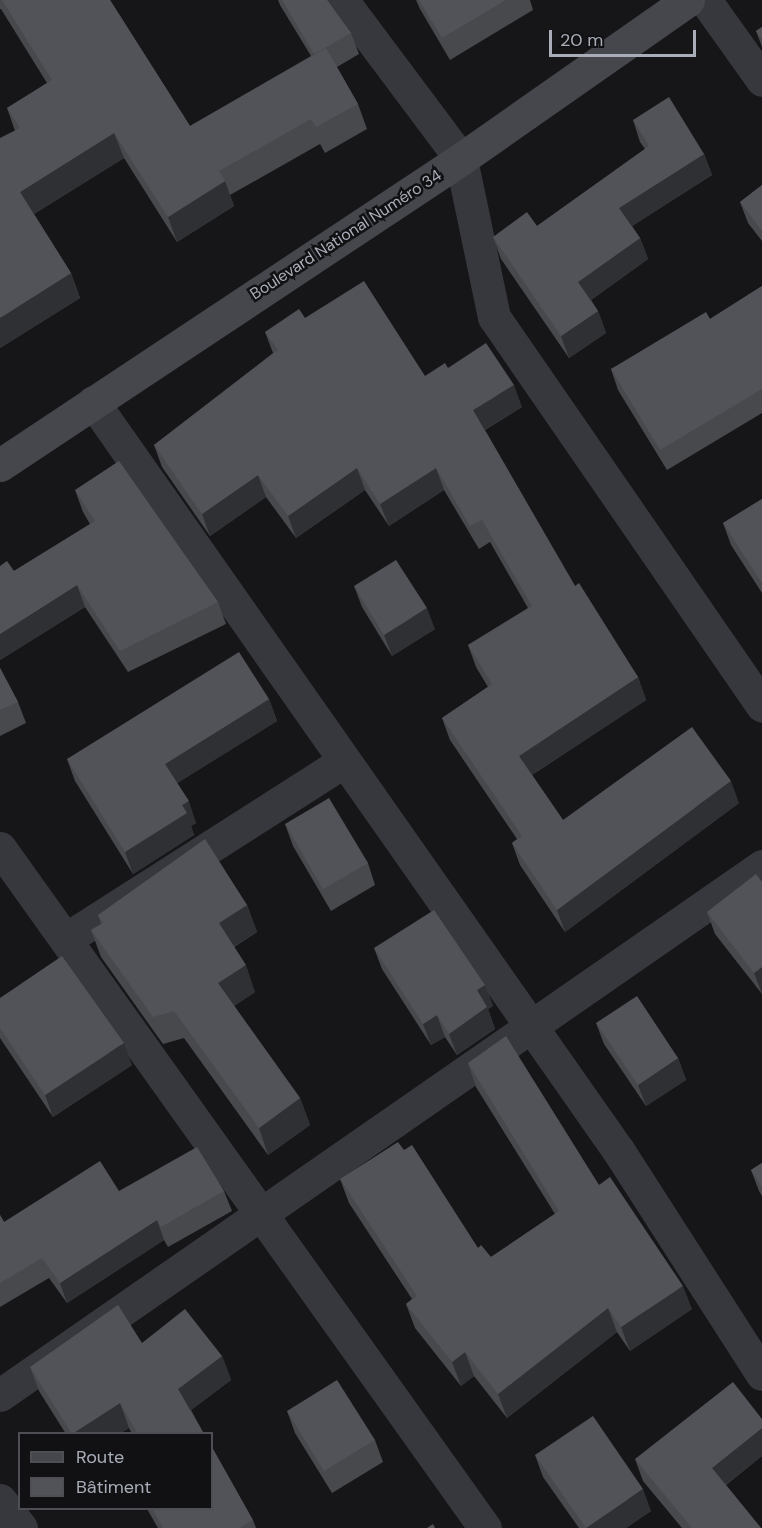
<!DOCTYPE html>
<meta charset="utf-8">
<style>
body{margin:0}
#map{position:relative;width:762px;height:1528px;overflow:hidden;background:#161618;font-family:"DM Sans",sans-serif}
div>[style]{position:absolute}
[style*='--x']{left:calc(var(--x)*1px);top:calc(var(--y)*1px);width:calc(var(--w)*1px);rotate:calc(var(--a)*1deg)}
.minor>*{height:33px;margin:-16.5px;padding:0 16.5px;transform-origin:16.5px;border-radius:16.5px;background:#37383d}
.secondary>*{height:33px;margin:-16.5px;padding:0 16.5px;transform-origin:16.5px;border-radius:16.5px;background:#45474d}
.wall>*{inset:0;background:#47494d}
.shaded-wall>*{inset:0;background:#2f3033}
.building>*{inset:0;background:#525359}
span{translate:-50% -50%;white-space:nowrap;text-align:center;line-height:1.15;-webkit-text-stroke:5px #111113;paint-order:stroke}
.street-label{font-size:16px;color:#a8adb8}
.legend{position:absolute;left:18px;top:1432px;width:195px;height:78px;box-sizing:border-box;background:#111113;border:2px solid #4d4f55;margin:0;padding:8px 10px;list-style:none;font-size:18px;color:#a8adb8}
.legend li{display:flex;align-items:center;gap:12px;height:30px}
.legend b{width:30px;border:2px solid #4d4f55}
.scale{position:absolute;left:549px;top:30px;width:147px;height:27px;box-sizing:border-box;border:3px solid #a8adb8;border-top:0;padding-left:8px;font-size:18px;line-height:21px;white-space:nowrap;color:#a8adb8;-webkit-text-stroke:4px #111113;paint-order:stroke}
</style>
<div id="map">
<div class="minor">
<div style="--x:342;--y:0;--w:199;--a:53.2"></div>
<div style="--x:461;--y:159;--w:161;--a:78.2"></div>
<div style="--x:494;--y:317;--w:472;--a:55.4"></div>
<div style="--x:705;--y:0;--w:98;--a:54.5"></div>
<div style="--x:93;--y:402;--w:914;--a:54.94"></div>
<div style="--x:618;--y:1150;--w:266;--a:57.3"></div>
<div style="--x:0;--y:848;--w:835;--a:54.5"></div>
<div style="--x:66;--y:939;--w:329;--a:-32.6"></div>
<div style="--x:0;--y:1395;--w:928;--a:-34.77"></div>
<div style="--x:0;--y:1500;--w:35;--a:53"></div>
</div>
<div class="secondary">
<div style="--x:0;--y:465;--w:553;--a:-33.58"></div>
<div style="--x:461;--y:159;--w:277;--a:-35"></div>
</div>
<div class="wall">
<div style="clip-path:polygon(0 0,110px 0,190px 126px,311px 56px,280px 5px,278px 0,327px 0,351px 33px,359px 54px,337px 67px,358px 104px,367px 129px,325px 153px,320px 144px,230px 195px,234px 206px,177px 242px,124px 158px,34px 214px,71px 273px,80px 298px,0 348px,15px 131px,7px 108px,47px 83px,1px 9px,0 9px)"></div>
<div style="clip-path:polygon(416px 0,530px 0,533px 10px,450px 60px,420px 9px)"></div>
<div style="clip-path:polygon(762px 27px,762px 47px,756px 31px)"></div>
<div style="clip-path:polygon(633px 120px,704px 154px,712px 175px,632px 226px,640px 238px,648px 259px,591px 300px,598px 311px,606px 333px,569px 358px,501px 259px,493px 237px,537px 226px,645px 149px,640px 142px)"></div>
<div style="clip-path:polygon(762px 185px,762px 241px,748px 223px,740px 202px)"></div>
<div style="clip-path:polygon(762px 286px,762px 413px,667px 470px,618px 390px,611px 369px,710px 319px)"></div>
<div style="clip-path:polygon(305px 318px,425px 376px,448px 368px,522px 407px,485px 430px,575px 586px,638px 677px,646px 700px,532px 775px,563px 820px,739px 803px,565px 932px,520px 865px,512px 843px,517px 839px,450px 740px,442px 718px,488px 687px,476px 667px,468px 645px,528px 608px,490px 542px,479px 549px,444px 490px,389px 526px,365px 490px,296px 538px,266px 497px,210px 536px,162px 467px,154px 445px,273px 353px,265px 332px)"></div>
<div style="clip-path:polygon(75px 490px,218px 602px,226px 624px,128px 672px,85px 607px,0 660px,0 566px,14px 571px,90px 524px,83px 512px)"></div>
<div style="clip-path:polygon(762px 499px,762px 593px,731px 545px,723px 523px)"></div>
<div style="clip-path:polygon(354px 586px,435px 629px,392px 656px,362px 607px)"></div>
<div style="clip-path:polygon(0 668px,18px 702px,26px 723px,0 736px)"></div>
<div style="clip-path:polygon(269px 699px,277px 721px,177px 783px,196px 823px,191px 826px,194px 835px,133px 874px,75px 781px,67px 759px)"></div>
<div style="clip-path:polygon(285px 824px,368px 863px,375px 885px,331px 911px,293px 846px)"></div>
<div style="clip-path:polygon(762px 882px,762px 994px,715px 934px,707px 912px)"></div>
<div style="clip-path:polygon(247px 905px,257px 932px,234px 947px,255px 992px,234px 1006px,300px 1098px,310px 1125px,268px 1155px,184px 1038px,163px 1044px,101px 957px,91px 930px,101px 924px,98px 915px)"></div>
<div style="clip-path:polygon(374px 948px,485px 985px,493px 1006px,488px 1009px,495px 1029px,457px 1055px,445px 1037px,431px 1045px,382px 969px)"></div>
<div style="clip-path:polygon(0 998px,132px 1065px,53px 1117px,0 1038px)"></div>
<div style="clip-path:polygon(596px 1023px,678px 1058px,686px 1080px,646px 1106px,604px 1044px)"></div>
<div style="clip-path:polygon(468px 1063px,599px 1185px,692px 1309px,630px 1351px,617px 1332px,507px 1418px,474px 1376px,461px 1386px,415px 1328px,406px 1304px,412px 1299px,349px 1203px,340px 1179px,404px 1150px,478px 1248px,491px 1257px,555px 1214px,476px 1087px)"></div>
<div style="clip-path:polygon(762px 1163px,762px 1196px,759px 1191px,751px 1170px)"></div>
<div style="clip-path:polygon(119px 1191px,224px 1191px,232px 1211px,168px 1247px,164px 1240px,67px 1303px,49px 1278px,0 1307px,0 1215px,4px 1222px)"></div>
<div style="clip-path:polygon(142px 1343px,222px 1356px,231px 1380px,191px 1410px,204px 1434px,132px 1434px,129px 1428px,119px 1434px,66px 1434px,39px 1391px,30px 1367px)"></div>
<div style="clip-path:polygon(287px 1411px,375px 1440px,383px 1462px,332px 1493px,295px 1433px)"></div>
<div style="clip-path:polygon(762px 1419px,762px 1456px,726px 1485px,761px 1528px,682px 1528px,643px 1481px,635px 1459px)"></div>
<div style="clip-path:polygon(535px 1455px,651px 1511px,626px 1528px,579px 1528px,543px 1477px)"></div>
<div style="clip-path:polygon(147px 1509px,212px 1509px,253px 1520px,256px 1528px,158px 1528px)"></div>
</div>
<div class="shaded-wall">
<div style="clip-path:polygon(114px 133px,124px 158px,29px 217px,20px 192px)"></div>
<div style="clip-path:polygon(704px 154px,712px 175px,626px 230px,619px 208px)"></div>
<div style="clip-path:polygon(225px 181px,234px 206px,177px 242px,168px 217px)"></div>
<div style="clip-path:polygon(640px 238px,648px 259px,585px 304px,578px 282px)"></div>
<div style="clip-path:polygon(71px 273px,80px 298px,0 348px,0 318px)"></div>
<div style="clip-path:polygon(598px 311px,606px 333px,569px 358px,561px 336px)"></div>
<div style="clip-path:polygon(514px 385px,522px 407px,481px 432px,473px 410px)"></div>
<div style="clip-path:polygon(357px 468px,365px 490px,296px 538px,288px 516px)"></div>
<div style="clip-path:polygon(436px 468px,444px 490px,389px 526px,380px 504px)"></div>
<div style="clip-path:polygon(258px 475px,266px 497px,210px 536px,202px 514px)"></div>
<div style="clip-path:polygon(77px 585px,85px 607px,0 660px,0 634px)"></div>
<div style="clip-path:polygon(427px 608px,435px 629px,392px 656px,384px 635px)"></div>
<div style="clip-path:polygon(638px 677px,646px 700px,527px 778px,519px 756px)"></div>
<div style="clip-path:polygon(269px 699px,277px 721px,173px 786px,165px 764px)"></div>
<div style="clip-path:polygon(731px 781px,739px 803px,565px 932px,557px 910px)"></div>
<div style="clip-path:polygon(189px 801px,196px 823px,191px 826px,194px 835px,133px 874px,125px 852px,182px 805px)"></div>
<div style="clip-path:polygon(247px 905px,257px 932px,228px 950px,219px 923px)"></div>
<div style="clip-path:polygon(246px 965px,255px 992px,228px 1010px,218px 983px)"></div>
<div style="clip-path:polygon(762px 967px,762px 994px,754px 973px)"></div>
<div style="clip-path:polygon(485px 985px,493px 1006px,488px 1009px,495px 1029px,457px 1055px,449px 1034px,477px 990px)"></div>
<div style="clip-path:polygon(437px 1015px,445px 1037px,431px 1045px,423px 1024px)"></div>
<div style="clip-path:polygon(124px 1043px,132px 1065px,53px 1117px,45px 1095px)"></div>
<div style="clip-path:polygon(678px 1058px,686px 1080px,646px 1106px,638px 1085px)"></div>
<div style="clip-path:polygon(300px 1098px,310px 1125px,268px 1155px,259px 1128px)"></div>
<div style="clip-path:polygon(157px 1220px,164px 1240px,67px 1303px,60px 1283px)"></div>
<div style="clip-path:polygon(683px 1286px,692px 1309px,630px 1351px,621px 1327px)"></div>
<div style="clip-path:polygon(608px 1308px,617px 1332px,507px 1418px,498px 1394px)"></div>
<div style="clip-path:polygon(465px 1352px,474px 1376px,461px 1386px,452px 1362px)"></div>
<div style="clip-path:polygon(222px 1356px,231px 1380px,187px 1413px,178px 1389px)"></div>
<div style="clip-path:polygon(120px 1403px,129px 1428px,119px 1434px,72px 1434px)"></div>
<div style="clip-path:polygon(762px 1428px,762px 1456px,720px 1489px,712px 1468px)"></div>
<div style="clip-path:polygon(643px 1489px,651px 1511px,626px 1528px,586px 1528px)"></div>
</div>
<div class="building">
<div style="clip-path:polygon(2px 0,110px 0,190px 126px,326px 48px,358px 104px,316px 127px,311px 119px,219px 171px,225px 181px,168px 217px,114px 133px,20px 192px,71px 273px,0 318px,0 138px,20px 128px,7px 108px,52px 80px)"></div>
<div style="clip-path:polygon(282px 0,327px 0,351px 33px,314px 54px)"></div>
<div style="clip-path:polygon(419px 0,506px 0,442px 38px)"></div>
<div style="clip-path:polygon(762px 27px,762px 39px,756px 31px)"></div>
<div style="clip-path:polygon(669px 97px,704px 154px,619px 208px,640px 238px,578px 282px,598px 311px,561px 336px,493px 237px,527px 212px,537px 226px,649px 146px,633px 120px)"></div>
<div style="clip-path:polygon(762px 185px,762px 231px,740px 202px)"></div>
<div style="clip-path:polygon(364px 281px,425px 376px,445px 363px,448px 368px,486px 343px,514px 385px,473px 410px,575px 586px,579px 583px,638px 677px,519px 756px,563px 820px,692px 727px,731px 781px,557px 910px,512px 843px,522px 836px,442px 718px,492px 684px,468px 645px,532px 606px,482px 520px,470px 526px,436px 468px,380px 504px,357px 468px,288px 516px,258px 475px,202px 514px,154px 445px,278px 350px,265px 332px,299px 309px,305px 318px)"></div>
<div style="clip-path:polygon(762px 286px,762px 389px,660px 450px,611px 369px,706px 312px,710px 319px)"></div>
<div style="clip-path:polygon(119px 461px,218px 602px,120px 651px,77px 585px,0 634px,0 566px,7px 561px,14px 571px,95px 521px,75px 490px)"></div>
<div style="clip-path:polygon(762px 499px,762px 583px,723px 523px)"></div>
<div style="clip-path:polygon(396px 560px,427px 608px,384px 635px,354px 586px)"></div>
<div style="clip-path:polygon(239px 652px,269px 699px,165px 764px,189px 801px,182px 805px,187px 813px,125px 852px,67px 759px)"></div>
<div style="clip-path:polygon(0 668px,18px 702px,0 710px)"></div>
<div style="clip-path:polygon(329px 798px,368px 863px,323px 889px,285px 824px)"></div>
<div style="clip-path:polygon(205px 839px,247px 905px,219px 923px,246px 965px,218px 983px,300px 1098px,259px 1128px,174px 1011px,153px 1017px,91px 930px,103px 923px,98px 915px)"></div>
<div style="clip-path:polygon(756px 874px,762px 882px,762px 967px,754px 973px,707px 912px)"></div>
<div style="clip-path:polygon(434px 910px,485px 985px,477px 990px,487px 1007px,449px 1034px,437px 1015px,423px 1024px,374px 948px)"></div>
<div style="clip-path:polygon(62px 956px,124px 1043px,45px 1095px,0 1028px,0 998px)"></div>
<div style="clip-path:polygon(637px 996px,678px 1058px,638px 1085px,596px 1023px)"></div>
<div style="clip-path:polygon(506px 1036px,599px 1185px,610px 1177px,683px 1286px,621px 1327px,608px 1308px,498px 1394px,465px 1352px,452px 1362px,406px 1304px,417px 1296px,340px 1179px,398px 1142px,404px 1150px,412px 1145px,478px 1248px,481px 1245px,491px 1257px,559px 1211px,468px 1063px)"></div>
<div style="clip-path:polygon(197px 1147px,224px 1191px,161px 1227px,157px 1220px,60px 1283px,42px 1258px,0 1283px,0 1215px,4px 1222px,100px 1161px,119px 1191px)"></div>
<div style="clip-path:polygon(762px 1163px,762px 1187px,751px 1170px)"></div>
<div style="clip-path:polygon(118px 1305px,142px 1343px,185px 1309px,222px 1356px,178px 1389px,204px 1434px,138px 1434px,120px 1403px,72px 1434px,30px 1367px)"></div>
<div style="clip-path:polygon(337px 1380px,375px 1440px,324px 1471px,287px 1411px)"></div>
<div style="clip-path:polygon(733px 1382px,762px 1419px,762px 1428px,712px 1468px,761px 1528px,692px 1528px,635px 1459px)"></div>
<div style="clip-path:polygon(593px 1416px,643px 1489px,586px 1528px,535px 1455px)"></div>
<div style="clip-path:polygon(212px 1447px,253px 1520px,239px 1528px,163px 1528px,152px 1509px,212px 1509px)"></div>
<div style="clip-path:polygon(433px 1524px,435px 1528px,427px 1528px)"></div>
</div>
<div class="street-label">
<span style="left:346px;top:235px;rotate:-33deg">Boulevard National Numéro 34</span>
</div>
<ul class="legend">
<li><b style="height:8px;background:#45474d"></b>Route</li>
<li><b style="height:16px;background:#525359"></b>Bâtiment</li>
</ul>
<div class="scale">20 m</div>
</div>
